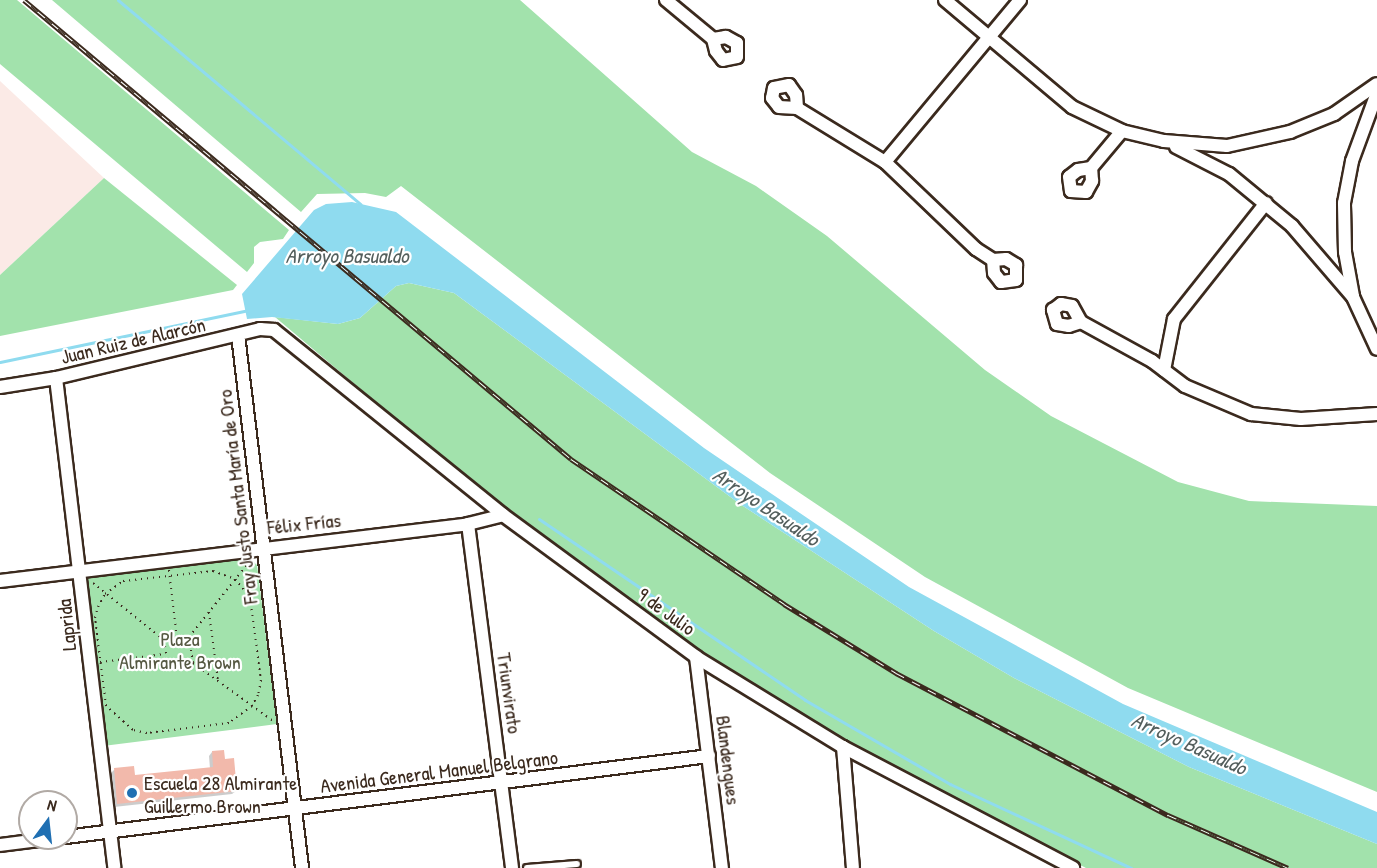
<!DOCTYPE html>
<meta charset="utf-8">
<style>
body{margin:0}
#map{position:relative;width:1377px;height:868px;overflow:hidden;background:#fff;font-family:"Patrick Hand",sans-serif}
div>[style]{position:absolute}
[style*='--x']{left:calc(var(--x)*1px);top:calc(var(--y)*1px);width:calc(var(--w)*1px);rotate:calc(var(--a)*1deg)}
.built>*{inset:0;background:#fbeae6}
.green>*{inset:0;background:#a2e2ac}
.water>*{inset:0;background:#8fdbef}
.shadow>*{inset:0;background:#0003}
.stream>*{height:3px;margin:-1.5px;padding:0 1.5px;transform-origin:1.5px;border-radius:1.5px;background:#8fdbef}
.building>*{inset:0;background:#f2b9ab}
.path>*{height:2px;margin-top:-1px;transform-origin:0;background:repeating-linear-gradient(90deg,#3b2a1e 0 1.5px,transparent 0 6px)}
.roads{filter:drop-shadow(2px 0 #3b2a1e) drop-shadow(-2px 0 #3b2a1e) drop-shadow(0 2px #3b2a1e) drop-shadow(0 -2px #3b2a1e)}
.lane>*{height:6px;margin:-3px;padding:0 3px;transform-origin:3px;border-radius:3px;background:#fff}
.street>*{height:12px;margin:-6px;padding:0 6px;transform-origin:6px;border-radius:6px;background:#fff}
.rail>*{height:5px;margin-top:-2.5px;transform-origin:0;background:repeating-linear-gradient(90deg,#fff 0 9px,#3b2a1e 0 18px);box-sizing:border-box;border-block:2px solid #3b2a1e}
.dots>*{width:16px;height:16px;translate:-50% -50%;box-sizing:border-box;border:3px solid #fff;border-radius:50%}
span{translate:-50% -50%;white-space:nowrap;text-align:center;line-height:1.15;-webkit-text-stroke:4.5px #fff;paint-order:stroke}
.street-label{font-size:20px;color:#3b2a1e}
.park-label{font-size:20px;color:#555842}
.poi-label{font-size:20px;color:#3b2a1e}
.left{translate:0 -50%;text-align:left}
.water-label{font-size:21px;color:#545f5d;font-style:italic}
.north{position:absolute;left:18px;top:790px;width:60px;height:60px;box-sizing:border-box;background:#fff;border:2px solid #b1aaa5;border-radius:50%;rotate:15deg;font-size:16px;font-weight:700;line-height:24px;text-align:center;color:#3b2a1e}
.north::after{content:'';display:block;margin:auto;width:21px;height:27px;background:#1f6fb2;clip-path:polygon(50% 0,100% 100%,50% 72%,0 100%)}
</style>
<div id="map">
<div class="built">
<div style="clip-path:polygon(0 81px,104px 178px,0 275px)"></div>
</div>
<div class="green">
<div style="clip-path:polygon(0 0,17px 0,289px 230px,283px 239px,260px 242px,254px 247px,254px 263px,247px 272px,0 64px)"></div>
<div style="clip-path:polygon(52px 0,520px 0,692px 152px,756px 186px,827px 236px,985px 370px,1051px 416px,1178px 482px,1249px 501px,1377px 506px,1377px 792px,1128px 688px,925px 577px,770px 473px,401px 186px,386px 197px,365px 193px,317px 194px,301px 212px)"></div>
<div style="clip-path:polygon(104px 178px,237px 285px,233px 290px,0 336px,0 275px)"></div>
<div style="clip-path:polygon(409px 283px,454px 293px,740px 504px,934px 631px,1014px 678px,1189px 767px,1377px 844px,1377px 868px,1086px 868px,836px 737px,698px 651px,517px 521px,275px 317px,338px 324px,360px 318px,396px 286px)"></div>
<div style="clip-path:polygon(247px 556px,257px 565px,277px 724px,103px 746px,85px 577px)"></div>
</div>
<div class="water">
<div style="clip-path:polygon(352px 202px,396px 212px,704px 448px,909px 587px,1123px 704px,1377px 812px,1377px 844px,1189px 767px,1014px 678px,934px 631px,740px 504px,454px 293px,409px 283px,396px 286px,360px 318px,338px 324px,272px 317px,247px 319px,242px 294px,314px 210px,326px 204px)"></div>
</div>
<div class="shadow">
<div style="clip-path:polygon(212px 752px,224px 760px,236px 791px,232px 794px,114px 807px,110px 774px,114px 770px,133px 777px,210px 769px,209px 756px)"></div>
</div>
<div class="stream">
<div style="--x:118;--y:0;--w:317;--a:40.1"></div>
<div style="--x:0;--y:362;--w:253;--a:-11.8"></div>
<div style="--x:539;--y:519;--w:322;--a:34.2"></div>
<div style="--x:805;--y:700;--w:168;--a:30.1"></div>
<div style="--x:950;--y:784;--w:200;--a:24.9"></div>
</div>
<div class="building">
<div style="clip-path:polygon(224px 750px,225px 759px,234px 758px,237px 791px,117px 804px,114px 768px,134px 766px,135px 775px,213px 767px,212px 751px)"></div>
</div>
<div class="path">
<div style="--x:169;--y:570;--w:69;--a:83.4"></div>
<div style="--x:213;--y:571;--w:23;--a:20"></div>
<div style="--x:235;--y:579;--w:23;--a:50"></div>
<div style="--x:250;--y:597;--w:84;--a:82.5"></div>
<div style="--x:261;--y:680;--w:15;--a:101"></div>
<div style="--x:258;--y:695;--w:13;--a:119"></div>
<div style="--x:252;--y:706;--w:29;--a:144"></div>
<div style="--x:229;--y:723;--w:83;--a:173"></div>
<div style="--x:147;--y:733;--w:14;--a:-168"></div>
<div style="--x:133;--y:730;--w:36;--a:-138"></div>
<div style="--x:106;--y:706;--w:89;--a:-97.1"></div>
<div style="--x:95;--y:618;--w:11;--a:-75"></div>
<div style="--x:98;--y:607;--w:15;--a:-62"></div>
<div style="--x:105;--y:594;--w:22;--a:-36"></div>
<div style="--x:123;--y:581;--w:91;--a:-6.3"></div>
<div style="--x:93;--y:583;--w:91;--a:38.8"></div>
<div style="--x:164;--y:640;--w:26;--a:81"></div>
<div style="--x:168;--y:666;--w:25;--a:-7"></div>
<div style="--x:193;--y:663;--w:26;--a:-99"></div>
<div style="--x:189;--y:637;--w:25;--a:173"></div>
<div style="--x:209;--y:612;--w:70;--a:82.6"></div>
<div style="--x:189;--y:637;--w:96;--a:-51.3"></div>
<div style="--x:100;--y:662;--w:66;--a:-6.9"></div>
<div style="--x:193;--y:663;--w:99;--a:35.9"></div>
</div>
<div class="roads">
<div class="lane">
<div style="--x:527;--y:868;--w:50;--a:-4.6"></div>
</div>
<div class="street">
<div style="--x:666;--y:0;--w:61;--a:39.7"></div>
<div style="--x:713;--y:39;--w:12;--a:76"></div>
<div style="--x:716;--y:51;--w:11;--a:52"></div>
<div style="--x:723;--y:60;--w:14;--a:-12"></div>
<div style="--x:737;--y:57;--w:14;--a:-90"></div>
<div style="--x:737;--y:43;--w:13;--a:-151"></div>
<div style="--x:726;--y:37;--w:13;--a:171"></div>
<div style="--x:945;--y:0;--w:166;--a:40.1"></div>
<div style="--x:1072;--y:107;--w:55;--a:25.6"></div>
<div style="--x:1122;--y:131;--w:43;--a:13.4"></div>
<div style="--x:1164;--y:141;--w:63;--a:4.5"></div>
<div style="--x:1227;--y:146;--w:65;--a:-12.5"></div>
<div style="--x:1290;--y:132;--w:48;--a:-22.2"></div>
<div style="--x:1334;--y:114;--w:52;--a:-34.9"></div>
<div style="--x:797;--y:108;--w:13;--a:-94"></div>
<div style="--x:796;--y:95;--w:12;--a:-125"></div>
<div style="--x:789;--y:85;--w:15;--a:169"></div>
<div style="--x:774;--y:88;--w:10;--a:101"></div>
<div style="--x:772;--y:98;--w:11;--a:52"></div>
<div style="--x:779;--y:107;--w:18;--a:3"></div>
<div style="--x:797;--y:108;--w:103;--a:31.5"></div>
<div style="--x:885;--y:162;--w:126;--a:43.7"></div>
<div style="--x:976;--y:249;--w:20;--a:33"></div>
<div style="--x:993;--y:260;--w:13;--a:-4"></div>
<div style="--x:1006;--y:259;--w:12;--a:31"></div>
<div style="--x:1016;--y:265;--w:15;--a:90"></div>
<div style="--x:1016;--y:280;--w:15;--a:172"></div>
<div style="--x:1001;--y:282;--w:11;--a:-128"></div>
<div style="--x:994;--y:273;--w:13;--a:-94"></div>
<div style="--x:1176;--y:147;--w:59;--a:27"></div>
<div style="--x:1229;--y:174;--w:82;--a:39.5"></div>
<div style="--x:1292;--y:226;--w:94;--a:49.3"></div>
<div style="--x:1353;--y:297;--w:57;--a:65.2"></div>
<div style="--x:885;--y:162;--w:211;--a:-50.2"></div>
<div style="--x:1091;--y:168;--w:13;--a:171"></div>
<div style="--x:1078;--y:170;--w:11;--a:142"></div>
<div style="--x:1069;--y:177;--w:14;--a:82"></div>
<div style="--x:1071;--y:191;--w:15;--a:4"></div>
<div style="--x:1086;--y:192;--w:13;--a:-61"></div>
<div style="--x:1092;--y:181;--w:13;--a:-94"></div>
<div style="--x:1091;--y:168;--w:48;--a:-50"></div>
<div style="--x:1353;--y:296;--w:45;--a:-100.3"></div>
<div style="--x:1345;--y:252;--w:49;--a:-91.2"></div>
<div style="--x:1344;--y:203;--w:43;--a:-79.2"></div>
<div style="--x:1352;--y:161;--w:72;--a:-69.8"></div>
<div style="--x:1081;--y:322;--w:13;--a:162"></div>
<div style="--x:1069;--y:326;--w:12;--a:-171"></div>
<div style="--x:1057;--y:324;--w:15;--a:-106"></div>
<div style="--x:1053;--y:310;--w:10;--a:-37"></div>
<div style="--x:1061;--y:304;--w:11;--a:10"></div>
<div style="--x:1072;--y:306;--w:18;--a:61"></div>
<div style="--x:1081;--y:322;--w:81;--a:28.8"></div>
<div style="--x:1152;--y:361;--w:41;--a:37.1"></div>
<div style="--x:1185;--y:386;--w:72;--a:23"></div>
<div style="--x:1251;--y:414;--w:50;--a:5.7"></div>
<div style="--x:1301;--y:419;--w:76;--a:-3.8"></div>
<div style="--x:238;--y:335;--w:537;--a:83.15"></div>
<div style="--x:1164;--y:370;--w:52;--a:-78.9"></div>
<div style="--x:1174;--y:319;--w:148;--a:-51.6"></div>
<div style="--x:56;--y:378;--w:493;--a:83.2"></div>
<div style="--x:0;--y:387;--w:57;--a:-9.1"></div>
<div style="--x:56;--y:378;--w:210;--a:-13.5"></div>
<div style="--x:260;--y:329;--w:14;--a:4"></div>
<div style="--x:274;--y:330;--w:294;--a:38.9"></div>
<div style="--x:503;--y:515;--w:240;--a:36.3"></div>
<div style="--x:696;--y:657;--w:172;--a:31.5"></div>
<div style="--x:843;--y:747;--w:260;--a:27.7"></div>
<div style="--x:468;--y:524;--w:347;--a:82.7"></div>
<div style="--x:0;--y:581;--w:471;--a:-6.9"></div>
<div style="--x:468;--y:524;--w:36;--a:-14"></div>
<div style="--x:696;--y:657;--w:213;--a:83"></div>
<div style="--x:843;--y:747;--w:121;--a:85.3"></div>
<div style="--x:66;--y:837;--w:648;--a:-7.18"></div>
<div style="--x:0;--y:845;--w:55;--a:-7.3"></div>
</div>
</div>
<div class="rail">
<div style="--x:24;--y:0;--w:714;--a:40"></div>
<div style="--x:571;--y:459;--w:258;--a:34.2"></div>
<div style="--x:784;--y:604;--w:132;--a:31.6"></div>
<div style="--x:896;--y:673;--w:307;--a:27.6"></div>
<div style="--x:1168;--y:815;--w:131;--a:23.8"></div>
</div>
<div class="dots">
<div style="left:132px;top:793px;background:#1f6fb2"></div>
</div>
<div class="street-label">
<span style="left:133px;top:340px;rotate:-13deg">Juan Ruiz de Alarcón</span>
<span style="left:237px;top:497px;rotate:-97deg">Fray Justo Santa María de Oro</span>
<span style="left:304px;top:523px;rotate:-6deg">Félix Frías</span>
<span style="left:667px;top:611px;rotate:36deg">9 de Julio</span>
<span style="left:66px;top:625px;rotate:-96deg">Laprida</span>
<span style="left:510px;top:693px;rotate:82deg">Triunvirato</span>
<span style="left:729px;top:760px;rotate:83deg">Blandengues</span>
<span style="left:439px;top:771px;rotate:-7deg">Avenida General Manuel Belgrano</span>
</div>
<div class="park-label">
<span style="left:180px;top:650px">Plaza<br>Almirante Brown</span>
</div>
<div class="poi-label">
<span class="left" style="left:144px;top:794px">Escuela 28 Almirante<br>Guillermo Brown</span>
</div>
<div class="water-label">
<span style="left:347px;top:256px">Arroyo Basualdo</span>
<span style="left:766px;top:507px;rotate:34deg">Arroyo Basualdo</span>
<span style="left:1189px;top:744px;rotate:24deg">Arroyo Basualdo</span>
</div>
<div class="north">N</div>
</div>
